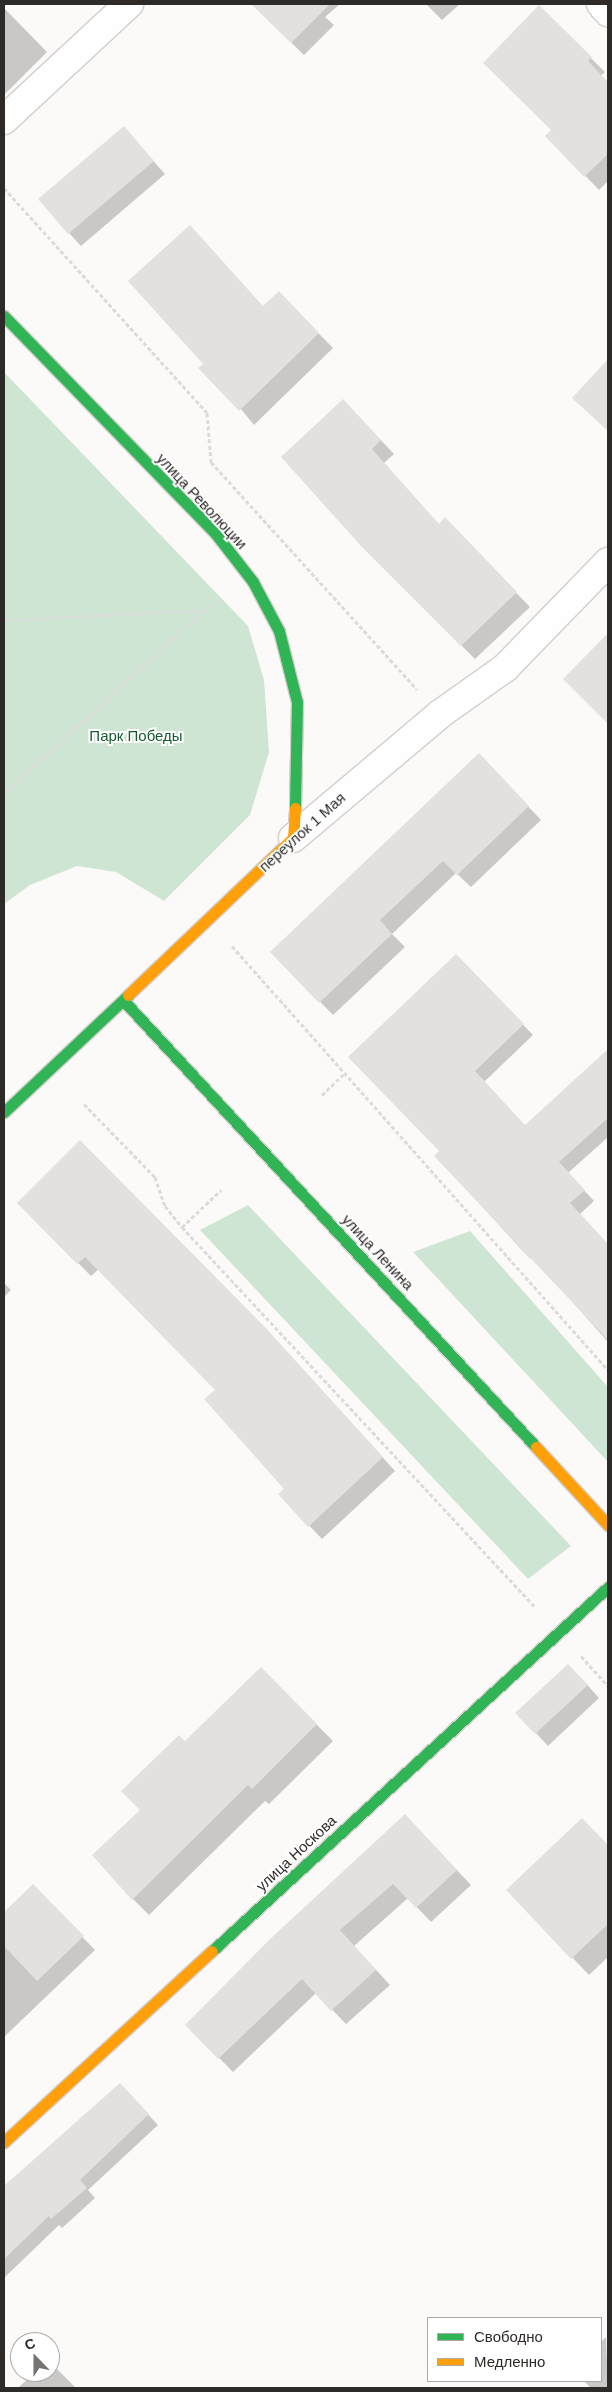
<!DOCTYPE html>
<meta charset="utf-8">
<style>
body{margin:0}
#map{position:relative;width:612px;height:2392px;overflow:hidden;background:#fcfaf8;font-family:Arial,sans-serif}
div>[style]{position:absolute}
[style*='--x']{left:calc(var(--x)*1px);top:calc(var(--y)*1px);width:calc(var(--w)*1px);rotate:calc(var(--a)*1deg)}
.green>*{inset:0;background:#cfe5d4}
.shadow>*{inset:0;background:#0003}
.building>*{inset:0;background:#e3e1df}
.path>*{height:3px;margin-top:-1.5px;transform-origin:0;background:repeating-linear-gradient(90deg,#dcdbdb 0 4px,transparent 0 6.5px)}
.roads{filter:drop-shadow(1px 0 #d2cfcd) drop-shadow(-1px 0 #d2cfcd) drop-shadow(0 1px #d2cfcd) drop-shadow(0 -1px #d2cfcd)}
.street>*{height:28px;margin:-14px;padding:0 14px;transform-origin:14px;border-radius:14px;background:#fffefe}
.fast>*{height:11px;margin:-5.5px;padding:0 5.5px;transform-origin:5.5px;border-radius:5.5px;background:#30b455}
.slow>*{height:11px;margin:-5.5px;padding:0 5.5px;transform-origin:5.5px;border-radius:5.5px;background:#ff9f0a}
span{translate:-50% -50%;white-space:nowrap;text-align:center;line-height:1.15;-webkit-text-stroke:4px #fff;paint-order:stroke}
.street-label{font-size:15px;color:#2e2a28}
.park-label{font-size:15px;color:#155a32}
.frame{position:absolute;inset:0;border:5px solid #2e2a28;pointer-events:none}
.legend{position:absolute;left:427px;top:2317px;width:175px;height:65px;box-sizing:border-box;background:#fff;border:1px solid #abaaa9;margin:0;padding:6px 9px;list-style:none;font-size:15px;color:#2e2a28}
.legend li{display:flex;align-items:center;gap:10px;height:25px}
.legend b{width:25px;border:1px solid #abaaa9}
.north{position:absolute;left:10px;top:2332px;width:50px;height:50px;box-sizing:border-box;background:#fff;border:1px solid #abaaa9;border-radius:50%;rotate:338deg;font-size:14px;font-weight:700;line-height:20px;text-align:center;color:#2e2a28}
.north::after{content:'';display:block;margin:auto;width:18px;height:22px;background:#767371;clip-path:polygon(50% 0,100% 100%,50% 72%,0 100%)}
</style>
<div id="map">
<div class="green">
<div style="clip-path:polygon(4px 372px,248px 626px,264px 680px,269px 752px,250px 815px,164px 901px,116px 872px,77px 866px,30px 885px,4px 904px)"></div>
<div style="clip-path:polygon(248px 1205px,571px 1546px,528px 1579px,200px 1230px)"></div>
<div style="clip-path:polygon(470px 1231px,608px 1387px,608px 1462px,413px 1252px)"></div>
</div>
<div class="shadow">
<div style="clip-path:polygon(252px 4px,340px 4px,325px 17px,334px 25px,304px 55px)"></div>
<div style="clip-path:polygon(426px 4px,460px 4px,442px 20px)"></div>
<div style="clip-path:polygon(539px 7px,605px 72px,601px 76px,608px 83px,608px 181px,599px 190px,547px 136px,553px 130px)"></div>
<div style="clip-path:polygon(4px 8px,47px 52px,4px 95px)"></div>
<div style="clip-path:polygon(124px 128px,165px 174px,81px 246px,69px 233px)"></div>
<div style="clip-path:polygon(279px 293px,333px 348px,254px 425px,204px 364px)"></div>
<div style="clip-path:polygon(608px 361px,608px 431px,574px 398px)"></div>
<div style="clip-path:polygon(356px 414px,394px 454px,384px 463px,439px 525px,458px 533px,530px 607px,475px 659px,362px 546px)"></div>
<div style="clip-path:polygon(608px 635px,608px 723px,564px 679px)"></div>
<div style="clip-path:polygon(492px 768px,541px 820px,471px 887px,456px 873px,392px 934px,405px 947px,333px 1015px,272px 952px)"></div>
<div style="clip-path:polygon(467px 966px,533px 1035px,484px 1082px,525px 1126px,608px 1051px,608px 1137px,568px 1173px,594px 1201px,580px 1214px,608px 1245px,608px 1342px,533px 1257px,531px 1259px,521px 1249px,436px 1156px,441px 1152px)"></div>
<div style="clip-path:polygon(19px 1203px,277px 1341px,395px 1471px,322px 1539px,280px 1495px,286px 1489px,216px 1390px,99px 1269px,91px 1276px)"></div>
<div style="clip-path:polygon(4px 1283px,11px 1290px,4px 1297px)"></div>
<div style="clip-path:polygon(261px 1669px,333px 1741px,269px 1804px,265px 1801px,149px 1915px,133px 1899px,142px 1810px,185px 1743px)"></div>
<div style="clip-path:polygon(581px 1678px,599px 1698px,548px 1746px,536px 1733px)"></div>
<div style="clip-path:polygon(582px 1819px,608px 1846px,608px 1957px,589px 1975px,508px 1890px)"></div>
<div style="clip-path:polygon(419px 1830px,471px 1885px,431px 1922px,408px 1898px,354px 1946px,390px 1985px,346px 2024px,316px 1993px,233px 2072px,187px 2025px)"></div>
<div style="clip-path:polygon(33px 1886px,95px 1950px,4px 2037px,4px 1914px)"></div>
<div style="clip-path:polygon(120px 2085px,158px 2125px,88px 2190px,95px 2198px,62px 2228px,59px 2225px,4px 2278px,4px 2190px)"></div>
<div style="clip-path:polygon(606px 2337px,608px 2388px,591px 2388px,584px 2381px,601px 2381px,601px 2342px)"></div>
<div style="clip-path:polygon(50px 2362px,76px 2388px,18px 2388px,35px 2372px,50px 2372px)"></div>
</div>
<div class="building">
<div style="clip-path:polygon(251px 4px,330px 4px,291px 43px)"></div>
<div style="clip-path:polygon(539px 5px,592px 57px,588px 61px,608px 82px,608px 154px,584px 177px,545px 136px,551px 130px,483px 63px)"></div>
<div style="clip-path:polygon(124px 126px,154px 161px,68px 234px,38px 199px)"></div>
<div style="clip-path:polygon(190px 225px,263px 306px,279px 291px,319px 333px,239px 411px,198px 368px,203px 364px,128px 281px)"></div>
<div style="clip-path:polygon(608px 359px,608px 431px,572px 398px)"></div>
<div style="clip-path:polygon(343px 399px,381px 440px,372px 449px,439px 524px,445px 517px,517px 592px,461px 646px,362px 547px,281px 457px)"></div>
<div style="clip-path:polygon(608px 633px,608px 724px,563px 679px)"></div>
<div style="clip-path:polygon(479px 753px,529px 806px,457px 875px,443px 861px,380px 920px,392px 934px,319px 1003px,270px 952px)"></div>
<div style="clip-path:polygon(456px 954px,524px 1024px,475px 1071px,525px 1125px,608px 1049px,608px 1118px,559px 1162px,585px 1190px,570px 1203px,608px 1244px,608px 1340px,434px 1156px,439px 1151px,348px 1057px)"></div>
<div style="clip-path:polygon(80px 1140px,264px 1326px,383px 1457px,308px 1527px,278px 1494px,284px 1489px,204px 1399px,215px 1390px,85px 1257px,77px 1264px,17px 1203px)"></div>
<div style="clip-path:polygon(568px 1664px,588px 1685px,535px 1734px,515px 1713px)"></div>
<div style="clip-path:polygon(261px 1667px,317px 1724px,252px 1789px,248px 1785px,132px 1900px,92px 1855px,140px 1810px,121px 1791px,179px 1735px,185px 1741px)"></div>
<div style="clip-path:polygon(405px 1814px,457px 1870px,416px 1908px,393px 1884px,340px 1930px,376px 1970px,331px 2011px,302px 1979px,218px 2059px,185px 2025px,268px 1941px)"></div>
<div style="clip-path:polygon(582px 1818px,608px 1845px,608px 1924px,571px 1959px,506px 1890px)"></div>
<div style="clip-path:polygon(33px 1884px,84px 1936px,37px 1981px,4px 1946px,4px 1912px)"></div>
<div style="clip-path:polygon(120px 2083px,149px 2114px,80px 2180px,87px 2188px,51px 2219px,49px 2216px,4px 2259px,4px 2186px)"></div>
</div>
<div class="path">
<div style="--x:4;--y:188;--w:303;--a:47.9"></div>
<div style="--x:207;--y:413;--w:49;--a:85.3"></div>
<div style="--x:211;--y:462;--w:307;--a:47.8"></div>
<div style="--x:4;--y:620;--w:199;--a:-2.9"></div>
<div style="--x:4;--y:794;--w:272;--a:-42.6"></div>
<div style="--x:204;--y:610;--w:22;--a:-27"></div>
<div style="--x:232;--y:946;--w:567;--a:48.43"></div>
<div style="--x:322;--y:1095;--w:33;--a:-44"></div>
<div style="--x:84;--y:1104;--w:102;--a:45.8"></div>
<div style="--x:155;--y:1177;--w:31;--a:71"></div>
<div style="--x:165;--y:1206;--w:27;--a:51"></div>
<div style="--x:182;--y:1227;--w:520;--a:47.1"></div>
<div style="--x:182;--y:1227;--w:54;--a:-43.5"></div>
<div style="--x:581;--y:1656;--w:40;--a:48"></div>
</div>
<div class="roads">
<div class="street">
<div style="--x:601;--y:4;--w:11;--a:49"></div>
<div style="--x:4;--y:120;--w:171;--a:-42.9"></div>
<div style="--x:293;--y:838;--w:192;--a:-40.1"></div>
<div style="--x:440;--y:714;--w:80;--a:-35.3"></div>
<div style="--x:505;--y:668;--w:148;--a:-45.8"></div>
</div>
<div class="fast">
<div style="--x:4;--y:316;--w:303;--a:45.8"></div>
<div style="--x:215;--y:533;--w:62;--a:52.2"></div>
<div style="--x:253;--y:582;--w:55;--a:62"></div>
<div style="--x:279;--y:631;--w:73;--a:75.8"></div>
<div style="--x:297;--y:702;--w:106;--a:91.1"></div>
<div style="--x:123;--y:1000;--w:609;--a:47.26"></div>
<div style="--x:4;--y:1112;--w:170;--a:-43.3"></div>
<div style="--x:212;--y:1951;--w:538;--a:-42.59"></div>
</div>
<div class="slow">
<div style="--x:128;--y:995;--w:228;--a:-43.6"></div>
<div style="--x:293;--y:838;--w:30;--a:-86"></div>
<div style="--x:536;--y:1447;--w:106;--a:47.3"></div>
<div style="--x:4;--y:2142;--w:282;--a:-42.6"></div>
</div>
</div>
<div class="street-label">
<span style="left:202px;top:501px;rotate:47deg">улица Революции</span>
<span style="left:302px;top:832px;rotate:-42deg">переулок 1 Мая</span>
<span style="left:378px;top:1252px;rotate:47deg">улица Ленина</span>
<span style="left:296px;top:1853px;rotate:-43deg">улица Носкова</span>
</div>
<div class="park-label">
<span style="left:136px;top:736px">Парк Победы</span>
</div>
<div class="frame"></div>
<ul class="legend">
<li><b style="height:6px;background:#30b455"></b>Свободно</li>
<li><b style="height:6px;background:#ff9f0a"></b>Медленно</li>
</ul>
<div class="north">С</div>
</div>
